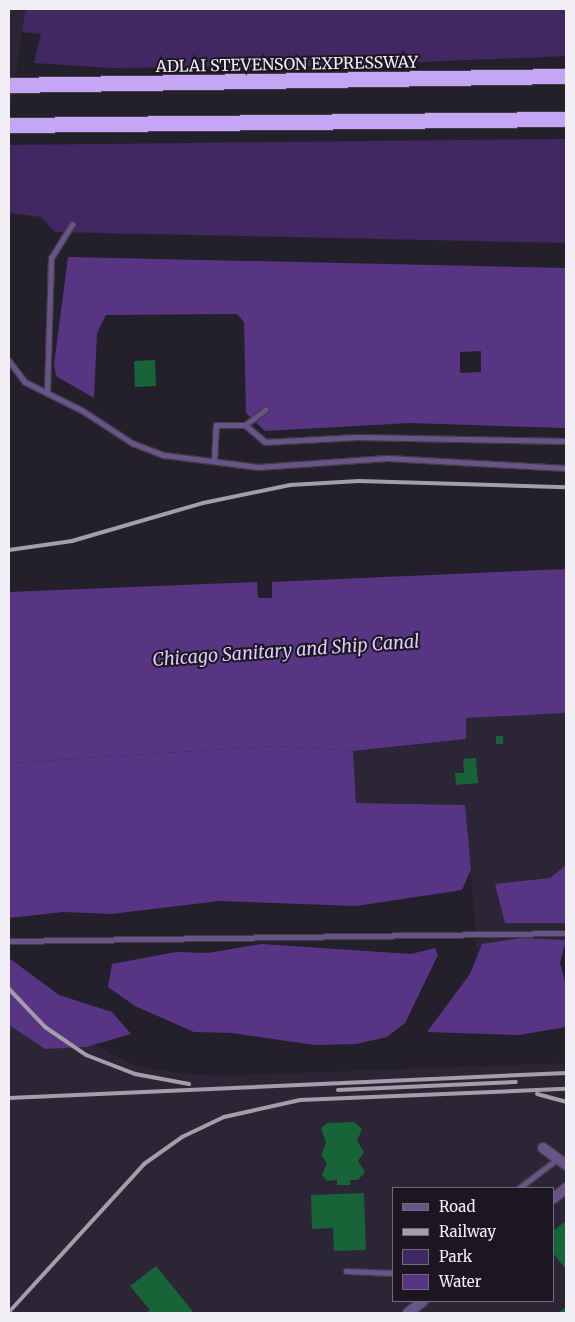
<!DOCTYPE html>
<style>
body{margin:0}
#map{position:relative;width:575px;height:1322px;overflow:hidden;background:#24202b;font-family:Merriweather,serif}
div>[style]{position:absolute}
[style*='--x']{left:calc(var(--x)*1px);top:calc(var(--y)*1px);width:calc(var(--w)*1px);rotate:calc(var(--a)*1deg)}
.built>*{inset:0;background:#2b2536}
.green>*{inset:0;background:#412862}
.forest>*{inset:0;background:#583584}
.water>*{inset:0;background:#583583}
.building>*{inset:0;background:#186337}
.roads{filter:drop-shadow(1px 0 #413d47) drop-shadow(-1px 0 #413d47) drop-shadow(0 1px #413d47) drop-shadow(0 -1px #413d47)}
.lane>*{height:5px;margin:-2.5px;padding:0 2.5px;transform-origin:2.5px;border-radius:2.5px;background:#695489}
.street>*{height:10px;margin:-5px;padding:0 5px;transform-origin:5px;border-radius:5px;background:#695489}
.highway>*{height:15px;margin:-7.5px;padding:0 7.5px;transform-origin:7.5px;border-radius:7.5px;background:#c4a6f4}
.rail>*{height:4px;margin:-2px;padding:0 2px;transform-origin:2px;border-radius:2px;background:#a39fa8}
span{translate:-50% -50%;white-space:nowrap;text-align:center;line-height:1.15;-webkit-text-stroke:4px #1b1622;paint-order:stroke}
.street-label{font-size:16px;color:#f1eef6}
.water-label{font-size:18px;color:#dcccf9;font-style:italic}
.frame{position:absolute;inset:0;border:10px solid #f1eef6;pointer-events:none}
.legend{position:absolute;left:392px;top:1187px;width:162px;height:115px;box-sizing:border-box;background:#1b1622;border:1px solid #716c77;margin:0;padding:6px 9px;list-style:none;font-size:15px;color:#f1eef6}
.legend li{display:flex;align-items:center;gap:10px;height:25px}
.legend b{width:25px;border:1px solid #716c77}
</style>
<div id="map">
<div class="built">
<div style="clip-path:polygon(9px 9px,26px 9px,9px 118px)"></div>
<div style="clip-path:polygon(551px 712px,566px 713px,566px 940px,521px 938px,482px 944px,477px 951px,465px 805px,356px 803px,353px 751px,466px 739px,465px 718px)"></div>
<div style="clip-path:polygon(evenodd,9px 972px,91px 1043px,134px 1065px,171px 1072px,219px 1076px,566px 1063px,566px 1313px,9px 1313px,9px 972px,394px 1188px,554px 1188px,554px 1301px,394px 1301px,394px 1188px)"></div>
</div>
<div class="green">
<div style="clip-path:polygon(26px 9px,566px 9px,566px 56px,327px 66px,111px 68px,34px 63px,41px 34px,22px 32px)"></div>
<div style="clip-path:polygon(566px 139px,566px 243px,55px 232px,41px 217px,9px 213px,9px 145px)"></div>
</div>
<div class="forest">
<div style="clip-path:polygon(277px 746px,353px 751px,356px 803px,465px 805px,471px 869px,462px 890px,356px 906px,219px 901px,111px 914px,63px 912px,9px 918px,9px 763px)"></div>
<div style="clip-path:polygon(566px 865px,566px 923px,505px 923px,495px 884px,550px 878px)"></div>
<div style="clip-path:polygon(521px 938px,566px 940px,560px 963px,566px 985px,566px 1027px,519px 1035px,427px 1032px,470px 974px,482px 944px)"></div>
<div style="clip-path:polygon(261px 944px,411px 954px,435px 948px,438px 955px,405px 1023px,387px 1037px,356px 1044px,315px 1045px,232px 1033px,194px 1032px,135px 1006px,108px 987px,112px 964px,176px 952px,208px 953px)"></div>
<div style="clip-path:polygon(9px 958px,59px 995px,112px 1012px,131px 1034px,86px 1047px,45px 1049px,9px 1025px)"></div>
</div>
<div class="water">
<div style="clip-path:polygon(evenodd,68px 257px,566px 268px,566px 428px,410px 423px,265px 431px,246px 413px,244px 322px,237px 314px,106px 315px,97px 333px,94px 398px,56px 376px,54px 365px,68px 257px,481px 351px,481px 372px,460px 373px,460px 352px,481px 351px)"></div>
<div style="clip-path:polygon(566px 569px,566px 713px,466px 718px,466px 739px,353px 751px,277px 746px,9px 763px,9px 592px,257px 582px,258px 598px,272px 598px,272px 582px)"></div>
</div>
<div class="building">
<div style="clip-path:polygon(155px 360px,156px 386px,135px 387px,134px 361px)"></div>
<div style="clip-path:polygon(496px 736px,503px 736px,503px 744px,496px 744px)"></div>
<div style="clip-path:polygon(476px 758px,478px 783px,456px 785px,455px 773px,464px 773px,463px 759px)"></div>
<div style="clip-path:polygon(354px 1122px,362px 1129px,357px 1141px,364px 1152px,358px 1161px,365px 1172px,358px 1180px,350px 1180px,350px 1185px,337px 1185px,337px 1180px,327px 1181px,322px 1175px,327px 1163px,321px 1155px,326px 1143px,321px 1128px,327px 1123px)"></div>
<div style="clip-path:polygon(364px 1193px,366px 1250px,334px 1251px,333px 1228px,312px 1229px,311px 1195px)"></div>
<div style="clip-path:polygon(566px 1221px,566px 1270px,554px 1254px,554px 1230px)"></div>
<div style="clip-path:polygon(156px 1266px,194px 1313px,146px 1313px,150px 1310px,130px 1286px)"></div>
<div style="clip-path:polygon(566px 1307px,566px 1313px,558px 1313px)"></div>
</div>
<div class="roads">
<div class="lane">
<div style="--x:9;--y:361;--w:26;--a:53"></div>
<div style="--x:25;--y:382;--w:65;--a:26.6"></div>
<div style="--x:83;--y:411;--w:59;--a:33.1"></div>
<div style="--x:132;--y:443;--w:34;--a:21"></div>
<div style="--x:164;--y:455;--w:95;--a:7.3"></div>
<div style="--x:258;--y:467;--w:129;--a:-4"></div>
<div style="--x:387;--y:458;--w:179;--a:3.2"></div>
<div style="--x:47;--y:393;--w:135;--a:-88.3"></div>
<div style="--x:51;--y:258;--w:40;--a:-58"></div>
<div style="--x:245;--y:425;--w:26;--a:-37"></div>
<div style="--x:214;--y:461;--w:36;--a:-87"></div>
<div style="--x:216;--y:425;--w:29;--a:0"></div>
<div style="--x:245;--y:425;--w:26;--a:40"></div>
<div style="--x:265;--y:442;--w:92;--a:-3.1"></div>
<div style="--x:357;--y:437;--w:209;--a:1.1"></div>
<div style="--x:9;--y:941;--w:557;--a:-0.82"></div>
<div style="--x:519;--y:1188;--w:48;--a:-37.3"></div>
<div style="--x:346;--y:1271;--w:48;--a:2.4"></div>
</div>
<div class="street">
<div style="--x:543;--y:1148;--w:29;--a:36"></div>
<div style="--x:554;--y:1198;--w:16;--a:-40"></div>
<div style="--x:408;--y:1313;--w:19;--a:-39"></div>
</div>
<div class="highway">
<div style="--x:9;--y:85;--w:557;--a:-0.93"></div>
<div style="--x:9;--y:125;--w:557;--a:-0.62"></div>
</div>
</div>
<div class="rail">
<div style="--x:9;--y:550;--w:64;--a:-8.1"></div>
<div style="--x:72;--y:541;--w:136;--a:-16.2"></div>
<div style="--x:203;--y:503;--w:89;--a:-11.7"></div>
<div style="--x:290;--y:485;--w:69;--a:-3.3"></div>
<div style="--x:359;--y:481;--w:207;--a:1.7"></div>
<div style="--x:9;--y:989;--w:52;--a:46.5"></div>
<div style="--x:45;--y:1027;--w:50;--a:34.3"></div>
<div style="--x:86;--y:1055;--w:53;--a:21.2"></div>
<div style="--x:135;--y:1074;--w:55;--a:10.5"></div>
<div style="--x:338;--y:1090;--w:178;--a:-2.6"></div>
<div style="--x:537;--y:1094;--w:30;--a:15"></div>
<div style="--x:9;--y:1098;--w:558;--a:-2.57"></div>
<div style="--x:9;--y:1312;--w:200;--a:-47.6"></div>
<div style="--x:144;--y:1164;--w:47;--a:-35.4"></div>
<div style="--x:182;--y:1137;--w:47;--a:-25.5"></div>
<div style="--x:224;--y:1117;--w:78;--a:-12.6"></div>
<div style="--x:300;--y:1100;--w:266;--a:-2.4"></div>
</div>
<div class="street-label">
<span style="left:287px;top:64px;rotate:-1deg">ADLAI STEVENSON EXPRESSWAY</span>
</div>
<div class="water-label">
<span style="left:286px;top:651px;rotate:-4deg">Chicago Sanitary and Ship Canal</span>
</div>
<div class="frame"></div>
<ul class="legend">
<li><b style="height:6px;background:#695489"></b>Road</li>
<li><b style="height:6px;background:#a39fa8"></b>Railway</li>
<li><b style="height:14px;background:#412862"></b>Park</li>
<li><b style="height:14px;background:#583583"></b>Water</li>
</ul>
</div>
